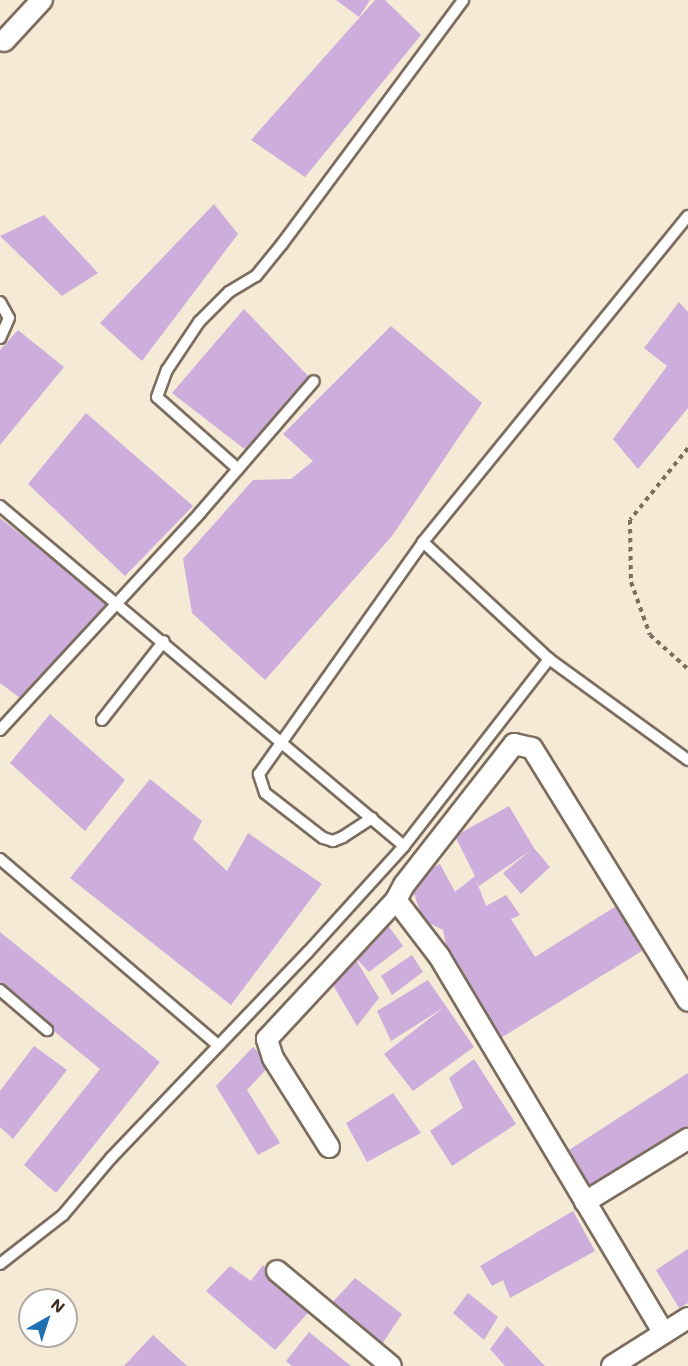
<!DOCTYPE html>
<style>
body{margin:0}
#map{position:relative;width:688px;height:1366px;overflow:hidden;background:#f4ead5;font-family:Mali,sans-serif}
div>[style]{position:absolute}
[style*='--x']{left:calc(var(--x)*1px);top:calc(var(--y)*1px);width:calc(var(--w)*1px);rotate:calc(var(--a)*1deg)}
.building>*{inset:0;background:#cdaddc}
.path>*{height:4px;margin-top:-2px;transform-origin:0;background:repeating-linear-gradient(90deg,#7c6d5e 0 4.5px,transparent 0 9px)}
.roads{filter:drop-shadow(2px 0 #7c6d5e) drop-shadow(-2px 0 #7c6d5e) drop-shadow(0 2px #7c6d5e) drop-shadow(0 -2px #7c6d5e)}
.lane>*{height:10px;margin:-5px;padding:0 5px;transform-origin:5px;border-radius:5px;background:#fff}
.street>*{height:20px;margin:-10px;padding:0 10px;transform-origin:10px;border-radius:10px;background:#fff}
span{translate:-50% -50%;white-space:nowrap;text-align:center;line-height:1.15;-webkit-text-stroke:4.5px #fff;paint-order:stroke}
.north{position:absolute;left:18px;top:1288px;width:60px;height:60px;box-sizing:border-box;background:#fff;border:2px solid #b1aaa5;border-radius:50%;rotate:39deg;font-size:16px;font-weight:700;line-height:24px;text-align:center;color:#3b2a1e}
.north::after{content:'';display:block;margin:auto;width:21px;height:27px;background:#1f6fb2;clip-path:polygon(50% 0,100% 100%,50% 72%,0 100%)}
</style>
<div id="map">
<div class="building">
<div style="clip-path:polygon(336px 0,370px 0,359px 17px)"></div>
<div style="clip-path:polygon(375px 0,385px 0,421px 35px,305px 177px,251px 140px)"></div>
<div style="clip-path:polygon(214px 204px,238px 234px,142px 361px,100px 323px)"></div>
<div style="clip-path:polygon(44px 215px,98px 273px,62px 296px,0 236px)"></div>
<div style="clip-path:polygon(679px 302px,688px 312px,688px 408px,638px 469px,613px 439px,667px 366px,644px 348px)"></div>
<div style="clip-path:polygon(244px 309px,310px 378px,247px 451px,172px 393px)"></div>
<div style="clip-path:polygon(391px 326px,482px 403px,392px 536px,265px 680px,192px 613px,183px 559px,253px 480px,291px 479px,313px 461px,283px 434px)"></div>
<div style="clip-path:polygon(18px 330px,64px 367px,0 445px,0 350px)"></div>
<div style="clip-path:polygon(86px 413px,193px 506px,125px 576px,28px 484px)"></div>
<div style="clip-path:polygon(0 518px,108px 602px,20px 698px,0 683px)"></div>
<div style="clip-path:polygon(50px 714px,125px 780px,85px 831px,10px 763px)"></div>
<div style="clip-path:polygon(150px 779px,202px 821px,193px 839px,227px 871px,248px 833px,322px 884px,231px 1005px,70px 878px)"></div>
<div style="clip-path:polygon(509px 806px,534px 848px,550px 867px,521px 894px,503px 873px,531px 850px,479px 886px,476px 880px,486px 906px,506px 895px,520px 915px,511px 919px,535px 957px,621px 903px,650px 946px,499px 1039px,447px 950px,443px 930px,423px 920px,409px 879px,440px 864px,455px 892px,475px 876px,455px 836px)"></div>
<div style="clip-path:polygon(387px 924px,403px 946px,369px 972px,353px 955px)"></div>
<div style="clip-path:polygon(0 932px,160px 1062px,56px 1193px,24px 1165px,100px 1069px,0 987px)"></div>
<div style="clip-path:polygon(353px 955px,379px 998px,357px 1026px,330px 980px)"></div>
<div style="clip-path:polygon(412px 955px,423px 972px,392px 995px,381px 976px)"></div>
<div style="clip-path:polygon(428px 980px,474px 1047px,413px 1091px,384px 1054px,443px 1008px,391px 1041px,377px 1011px)"></div>
<div style="clip-path:polygon(34px 1046px,67px 1070px,13px 1139px,0 1127px,0 1091px)"></div>
<div style="clip-path:polygon(253px 1047px,271px 1064px,247px 1090px,280px 1143px,258px 1155px,216px 1086px)"></div>
<div style="clip-path:polygon(474px 1059px,516px 1124px,452px 1166px,430px 1131px,463px 1108px,449px 1078px)"></div>
<div style="clip-path:polygon(688px 1073px,688px 1130px,584px 1196px,569px 1150px)"></div>
<div style="clip-path:polygon(393px 1093px,421px 1133px,367px 1162px,346px 1123px)"></div>
<div style="clip-path:polygon(573px 1211px,595px 1251px,510px 1298px,503px 1280px,492px 1286px,480px 1266px)"></div>
<div style="clip-path:polygon(688px 1249px,688px 1303px,679px 1308px,656px 1270px)"></div>
<div style="clip-path:polygon(263px 1265px,285px 1288px,314px 1306px,275px 1350px,206px 1291px,230px 1266px,251px 1281px)"></div>
<div style="clip-path:polygon(355px 1278px,402px 1314px,380px 1347px,328px 1307px)"></div>
<div style="clip-path:polygon(468px 1293px,498px 1317px,484px 1340px,453px 1313px)"></div>
<div style="clip-path:polygon(507px 1326px,545px 1366px,505px 1366px,490px 1349px)"></div>
<div style="clip-path:polygon(309px 1332px,351px 1366px,292px 1366px,286px 1361px)"></div>
<div style="clip-path:polygon(153px 1335px,187px 1366px,124px 1366px)"></div>
</div>
<div class="path">
<div style="--x:688;--y:448;--w:92;--a:128.9"></div>
<div style="--x:630;--y:520;--w:62;--a:89.1"></div>
<div style="--x:631;--y:582;--w:56;--a:70.3"></div>
<div style="--x:650;--y:635;--w:51;--a:41.8"></div>
</div>
<div class="roads">
<div class="lane">
<div style="--x:0;--y:302;--w:18;--a:61"></div>
<div style="--x:9;--y:318;--w:22;--a:114"></div>
<div style="--x:238;--y:469;--w:108;--a:-138.4"></div>
<div style="--x:157;--y:397;--w:29;--a:-70"></div>
<div style="--x:167;--y:370;--w:58;--a:-56.3"></div>
<div style="--x:199;--y:322;--w:42;--a:-45"></div>
<div style="--x:229;--y:292;--w:31;--a:-31"></div>
<div style="--x:256;--y:276;--w:41;--a:-50.9"></div>
<div style="--x:282;--y:244;--w:304;--a:-53.4"></div>
<div style="--x:0;--y:506;--w:528;--a:40.08"></div>
<div style="--x:423;--y:542;--w:172;--a:42.9"></div>
<div style="--x:549;--y:659;--w:172;--a:36"></div>
<div style="--x:102;--y:720;--w:100;--a:-51.9"></div>
<div style="--x:0;--y:730;--w:295;--a:-47.3"></div>
<div style="--x:200;--y:513;--w:174;--a:-49.2"></div>
<div style="--x:372;--y:818;--w:35;--a:147"></div>
<div style="--x:343;--y:837;--w:11;--a:158"></div>
<div style="--x:333;--y:841;--w:10;--a:-163"></div>
<div style="--x:323;--y:838;--w:73;--a:-142.2"></div>
<div style="--x:265;--y:793;--w:20;--a:-108"></div>
<div style="--x:259;--y:774;--w:284;--a:-54.7"></div>
<div style="--x:423;--y:542;--w:420;--a:-50.9"></div>
<div style="--x:0;--y:859;--w:287;--a:40.5"></div>
<div style="--x:0;--y:990;--w:62;--a:40.4"></div>
<div style="--x:0;--y:1264;--w:80;--a:-37.9"></div>
<div style="--x:63;--y:1215;--w:75;--a:-49.9"></div>
<div style="--x:111;--y:1158;--w:285;--a:-46.3"></div>
<div style="--x:308;--y:952;--w:143;--a:-47.8"></div>
<div style="--x:404;--y:846;--w:237;--a:-52.2"></div>
</div>
<div class="street">
<div style="--x:4;--y:41;--w:56;--a:-47.2"></div>
<div style="--x:396;--y:900;--w:71;--a:52.5"></div>
<div style="--x:439;--y:956;--w:439;--a:59.2"></div>
<div style="--x:329;--y:1147;--w:105;--a:-122.2"></div>
<div style="--x:273;--y:1058;--w:20;--a:-108"></div>
<div style="--x:267;--y:1039;--w:190;--a:-47.1"></div>
<div style="--x:396;--y:900;--w:17;--a:-62"></div>
<div style="--x:404;--y:885;--w:179;--a:-52"></div>
<div style="--x:514;--y:744;--w:18;--a:13"></div>
<div style="--x:532;--y:748;--w:297;--a:58.3"></div>
<div style="--x:585;--y:1202;--w:121;--a:-31.5"></div>
<div style="--x:277;--y:1271;--w:148;--a:39.8"></div>
<div style="--x:612;--y:1366;--w:90;--a:-32.3"></div>
</div>
</div>
<div class="north">N</div>
</div>
